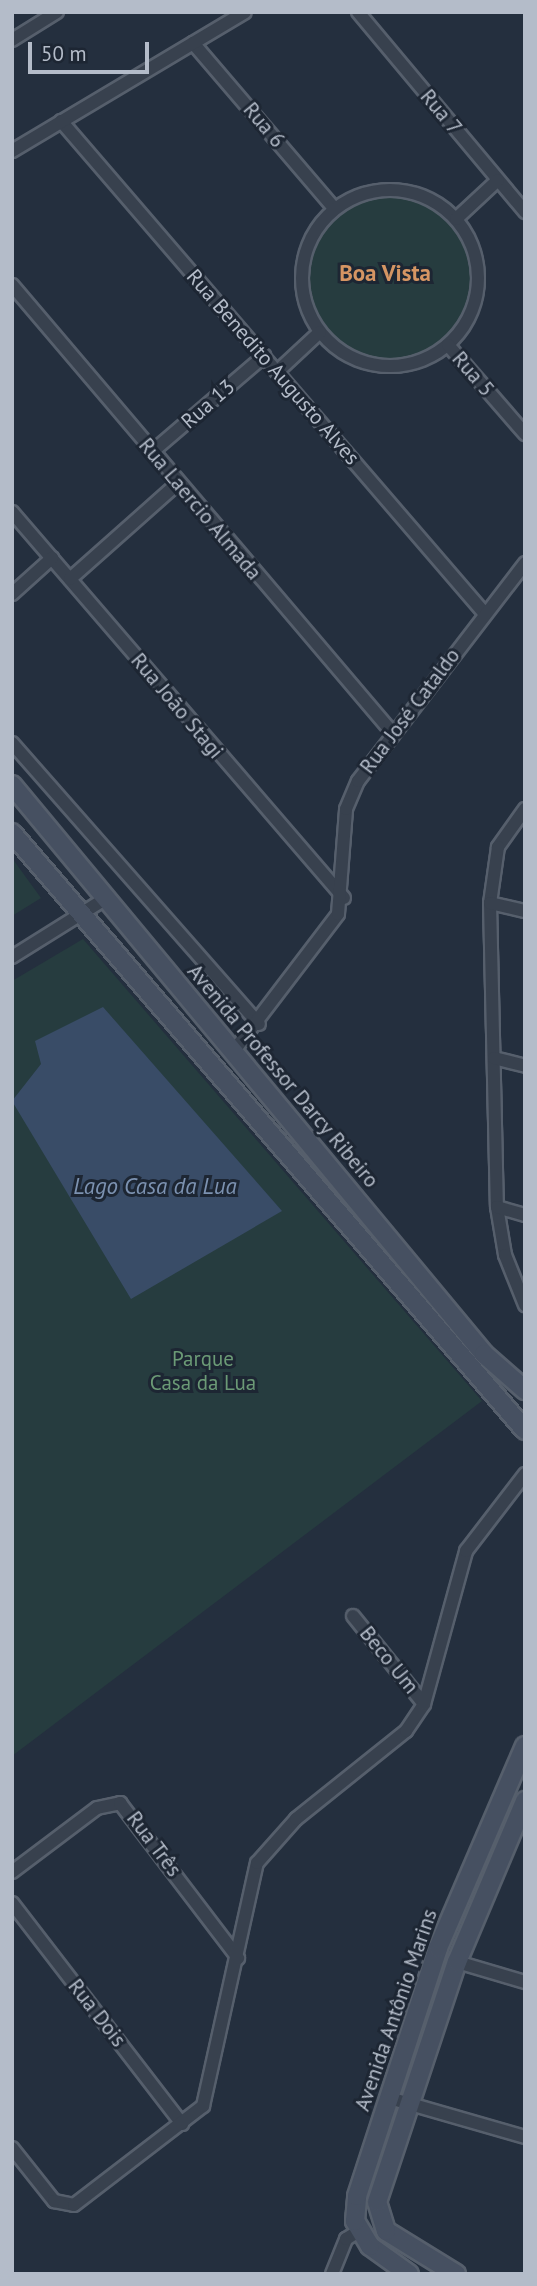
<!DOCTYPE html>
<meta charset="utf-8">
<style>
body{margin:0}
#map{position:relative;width:537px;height:2286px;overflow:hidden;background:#242f3e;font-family:"PT Sans",sans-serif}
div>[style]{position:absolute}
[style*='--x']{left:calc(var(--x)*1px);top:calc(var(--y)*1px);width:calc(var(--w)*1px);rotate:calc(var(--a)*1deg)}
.green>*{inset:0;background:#263c3f}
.round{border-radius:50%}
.water>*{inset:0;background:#394c67}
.roads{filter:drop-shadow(2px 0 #565f6c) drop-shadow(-2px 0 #565f6c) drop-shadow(0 2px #565f6c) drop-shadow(0 -2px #565f6c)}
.street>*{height:12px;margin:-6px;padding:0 6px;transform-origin:6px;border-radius:6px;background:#38414e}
.street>.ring{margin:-6px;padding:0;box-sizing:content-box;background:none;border:12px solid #38414e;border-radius:50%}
.secondary>*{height:18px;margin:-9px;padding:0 9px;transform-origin:9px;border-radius:9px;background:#465061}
span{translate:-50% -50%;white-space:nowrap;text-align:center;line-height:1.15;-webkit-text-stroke:6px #1d2633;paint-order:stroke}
.street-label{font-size:21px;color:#b4bcc9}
.park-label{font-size:21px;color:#6b9a76}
.neighbourhood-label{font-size:23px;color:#d59563;font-weight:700}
.water-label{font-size:23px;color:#7c92b1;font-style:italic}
.frame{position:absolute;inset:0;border:14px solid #b4bcc9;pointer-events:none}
.scale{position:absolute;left:28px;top:42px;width:121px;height:32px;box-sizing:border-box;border:4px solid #b4bcc9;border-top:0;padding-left:9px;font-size:21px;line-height:24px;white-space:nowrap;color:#b4bcc9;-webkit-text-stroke:5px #1d2633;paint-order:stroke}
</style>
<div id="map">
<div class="green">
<div class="round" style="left:310px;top:197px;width:162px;height:162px"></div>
<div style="clip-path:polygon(12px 858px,41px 898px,12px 916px)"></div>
<div style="clip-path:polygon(83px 939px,482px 1401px,12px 1756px,12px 981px)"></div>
</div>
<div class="water">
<div style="clip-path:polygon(103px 1007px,282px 1211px,131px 1299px,12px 1101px,41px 1064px,35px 1041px)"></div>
</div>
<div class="roads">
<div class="street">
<div style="--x:358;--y:12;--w:261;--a:50.1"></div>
<div style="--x:12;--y:40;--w:53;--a:-31.9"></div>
<div style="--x:193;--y:43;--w:217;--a:49.5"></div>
<div style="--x:61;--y:121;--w:650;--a:49.3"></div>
<div style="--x:12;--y:151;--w:271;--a:-30.8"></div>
<div class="ring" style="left:302px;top:190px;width:164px;height:164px"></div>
<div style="--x:456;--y:219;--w:57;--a:-42.9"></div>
<div style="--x:12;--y:285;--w:585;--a:49.64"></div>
<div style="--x:448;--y:345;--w:118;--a:49.1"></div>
<div style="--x:278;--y:371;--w:57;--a:-42.9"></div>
<div style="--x:152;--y:452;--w:148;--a:-40.6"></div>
<div style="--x:12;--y:512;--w:509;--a:49.3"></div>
<div style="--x:70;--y:579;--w:143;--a:-41.6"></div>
<div style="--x:12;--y:594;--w:54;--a:-42"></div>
<div style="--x:12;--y:743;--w:374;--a:48.7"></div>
<div style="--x:525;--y:809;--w:47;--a:125.4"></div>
<div style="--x:498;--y:847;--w:57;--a:98.1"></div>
<div style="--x:490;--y:903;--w:304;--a:88.7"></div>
<div style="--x:497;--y:1207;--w:49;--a:80.5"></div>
<div style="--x:505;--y:1255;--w:54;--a:68.2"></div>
<div style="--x:490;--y:903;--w:36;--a:13"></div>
<div style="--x:12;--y:957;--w:113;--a:-32"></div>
<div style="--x:233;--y:1052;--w:173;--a:-52.7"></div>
<div style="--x:338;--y:914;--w:105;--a:-85.6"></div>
<div style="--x:346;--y:809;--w:30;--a:-67"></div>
<div style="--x:358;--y:781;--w:275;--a:-52.5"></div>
<div style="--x:494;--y:1058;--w:32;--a:14"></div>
<div style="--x:497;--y:1207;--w:29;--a:16"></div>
<div style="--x:353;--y:1616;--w:113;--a:51.1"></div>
<div style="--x:12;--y:1872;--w:106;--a:-37"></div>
<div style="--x:97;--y:1808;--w:24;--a:-12"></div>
<div style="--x:120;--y:1803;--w:195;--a:52.7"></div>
<div style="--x:12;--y:1903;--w:279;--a:52.4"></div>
<div style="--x:457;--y:1962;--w:71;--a:16.4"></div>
<div style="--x:389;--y:2098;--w:141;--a:16"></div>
<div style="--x:12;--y:2148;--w:68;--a:51.6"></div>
<div style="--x:54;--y:2201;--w:20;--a:11"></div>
<div style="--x:74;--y:2205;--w:163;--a:-37.5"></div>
<div style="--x:203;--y:2106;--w:249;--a:-77.5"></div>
<div style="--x:257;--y:1863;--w:59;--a:-48.4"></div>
<div style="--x:296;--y:1819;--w:141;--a:-38.7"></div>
<div style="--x:406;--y:1731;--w:32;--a:-56"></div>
<div style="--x:424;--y:1704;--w:159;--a:-74.6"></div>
<div style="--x:466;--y:1551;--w:97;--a:-52.5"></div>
<div style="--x:332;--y:2274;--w:38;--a:-68"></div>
<div style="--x:346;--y:2239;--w:15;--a:-32"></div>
</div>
<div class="secondary">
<div style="--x:12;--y:785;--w:739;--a:50.32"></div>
<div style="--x:484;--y:1354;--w:55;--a:41.3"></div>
<div style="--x:12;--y:833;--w:787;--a:49.33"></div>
<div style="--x:409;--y:2274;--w:48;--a:-144.3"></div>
<div style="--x:370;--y:2246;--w:29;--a:-121"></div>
<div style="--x:355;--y:2221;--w:25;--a:-85"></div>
<div style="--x:357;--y:2196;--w:261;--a:-71.9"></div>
<div style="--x:438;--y:1948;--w:220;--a:-66.7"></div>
<div style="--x:456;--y:2274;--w:82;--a:-148.4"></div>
<div style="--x:386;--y:2231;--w:30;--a:-107"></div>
<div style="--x:377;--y:2202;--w:253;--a:-71.6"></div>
<div style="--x:457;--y:1962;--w:175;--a:-67.1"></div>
</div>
</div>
<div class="street-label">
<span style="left:441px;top:112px;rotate:50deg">Rua 7</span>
<span style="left:264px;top:125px;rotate:50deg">Rua 6</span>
<span style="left:273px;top:367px;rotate:49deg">Rua Benedito Augusto Alves</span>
<span style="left:473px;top:374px;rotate:49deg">Rua 5</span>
<span style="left:208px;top:404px;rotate:-41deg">Rua 13</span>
<span style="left:200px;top:509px;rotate:50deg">Rua Laercio Almada</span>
<span style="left:177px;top:706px;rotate:50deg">Rua João Stagi</span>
<span style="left:410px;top:711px;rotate:-53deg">Rua José Cataldo</span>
<span style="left:283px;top:1076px;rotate:50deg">Avenida Professor Darcy Ribeiro</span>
<span style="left:389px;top:1660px;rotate:51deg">Beco Um</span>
<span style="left:154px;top:1844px;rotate:53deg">Rua Três</span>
<span style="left:396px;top:2010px;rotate:-71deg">Avenida Antônio Marins</span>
<span style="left:97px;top:2013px;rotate:52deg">Rua Dois</span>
</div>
<div class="park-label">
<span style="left:203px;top:1371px">Parque<br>Casa da Lua</span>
</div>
<div class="neighbourhood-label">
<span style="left:385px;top:273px">Boa Vista</span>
</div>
<div class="water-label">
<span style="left:155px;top:1186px">Lago Casa da Lua</span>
</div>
<div class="frame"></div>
<div class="scale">50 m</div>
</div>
